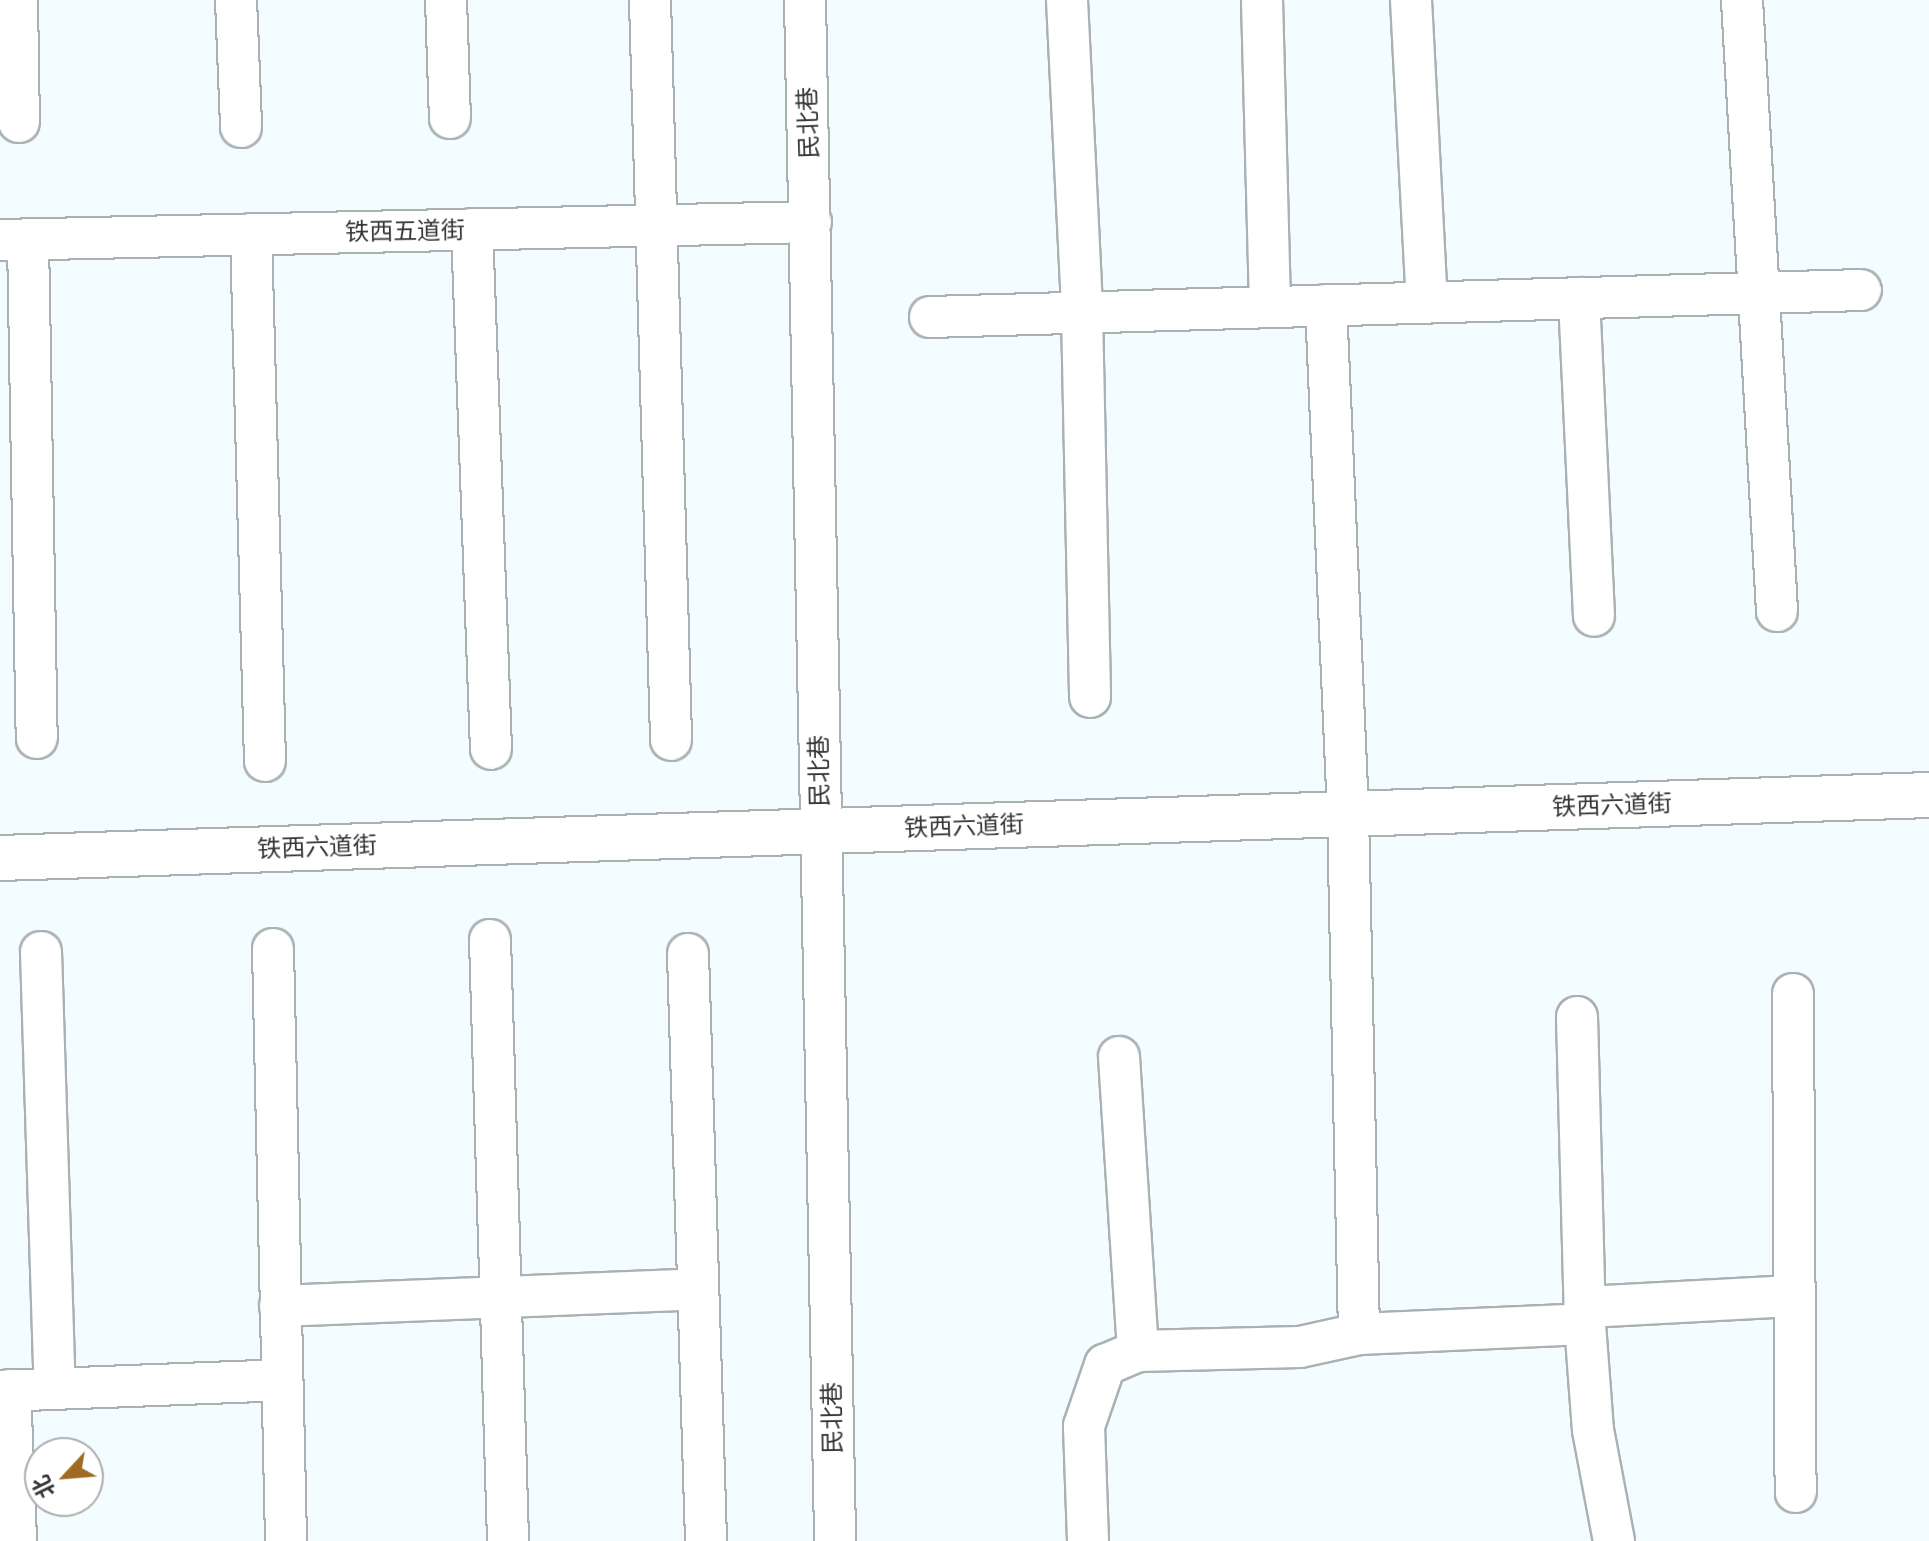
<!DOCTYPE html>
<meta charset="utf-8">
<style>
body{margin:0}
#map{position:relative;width:1929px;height:1541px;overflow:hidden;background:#f3fcfe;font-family:Montserrat,"Noto Sans SC",sans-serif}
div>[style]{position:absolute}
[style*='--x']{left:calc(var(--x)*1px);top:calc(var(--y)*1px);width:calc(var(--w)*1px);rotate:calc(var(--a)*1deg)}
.roads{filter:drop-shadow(2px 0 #a9b1b3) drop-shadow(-2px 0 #a9b1b3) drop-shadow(0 2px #a9b1b3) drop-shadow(0 -2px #a9b1b3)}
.minor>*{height:40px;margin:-20px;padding:0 20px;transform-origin:20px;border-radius:20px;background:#fff}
.major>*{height:44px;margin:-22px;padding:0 22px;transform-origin:22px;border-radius:22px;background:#fff}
span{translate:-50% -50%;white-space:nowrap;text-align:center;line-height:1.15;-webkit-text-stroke:7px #fff;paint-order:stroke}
.street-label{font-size:24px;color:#333637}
.north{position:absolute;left:24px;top:1437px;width:80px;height:80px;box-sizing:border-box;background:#fff;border:2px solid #adafaf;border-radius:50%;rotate:244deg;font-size:22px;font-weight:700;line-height:32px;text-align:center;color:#333637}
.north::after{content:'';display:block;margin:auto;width:28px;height:36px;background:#9f6b22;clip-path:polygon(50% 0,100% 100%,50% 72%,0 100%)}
</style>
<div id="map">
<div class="roads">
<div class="minor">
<div style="--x:17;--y:0;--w:122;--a:89.1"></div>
<div style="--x:236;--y:0;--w:127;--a:87.7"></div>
<div style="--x:446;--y:0;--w:118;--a:88.1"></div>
<div style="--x:650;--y:0;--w:740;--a:88.37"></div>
<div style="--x:805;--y:0;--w:1541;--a:88.88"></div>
<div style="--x:1067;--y:0;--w:312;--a:87.2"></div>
<div style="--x:1082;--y:312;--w:385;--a:88.8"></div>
<div style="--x:1262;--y:0;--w:307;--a:88.5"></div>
<div style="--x:1411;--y:0;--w:302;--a:87"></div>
<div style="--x:1742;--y:0;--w:612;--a:86.72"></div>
<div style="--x:472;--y:229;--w:520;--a:87.91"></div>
<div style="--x:251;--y:234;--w:527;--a:88.48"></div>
<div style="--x:28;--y:239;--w:499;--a:89"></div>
<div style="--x:0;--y:240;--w:811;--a:-1.27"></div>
<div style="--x:1579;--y:298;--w:318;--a:87.3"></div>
<div style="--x:1326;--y:305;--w:508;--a:87.52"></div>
<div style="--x:1348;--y:813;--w:521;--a:88.79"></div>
<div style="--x:930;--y:317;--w:931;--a:-1.66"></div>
<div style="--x:490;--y:940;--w:601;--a:88.28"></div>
<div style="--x:273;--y:949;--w:592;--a:88.74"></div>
<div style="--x:41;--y:952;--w:437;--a:88.2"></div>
<div style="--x:688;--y:954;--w:587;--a:88.24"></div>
<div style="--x:1793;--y:994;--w:498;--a:89.7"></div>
<div style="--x:1577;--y:1017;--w:307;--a:88.5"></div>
<div style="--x:1585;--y:1324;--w:106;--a:85.7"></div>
<div style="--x:1593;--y:1430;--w:113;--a:79.3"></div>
<div style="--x:1119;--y:1057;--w:295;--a:86.3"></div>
<div style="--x:280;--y:1306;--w:418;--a:-2.3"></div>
<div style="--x:1588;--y:1307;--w:203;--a:-3.1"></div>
<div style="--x:10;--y:1390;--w:151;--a:87.7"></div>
<div style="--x:0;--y:1391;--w:281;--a:-2.2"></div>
<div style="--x:1088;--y:1541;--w:115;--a:-92"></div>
<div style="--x:1084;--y:1426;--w:65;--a:-71"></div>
<div style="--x:1105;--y:1365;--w:36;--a:-23"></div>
<div style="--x:1138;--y:1351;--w:162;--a:-1.4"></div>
<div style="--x:1300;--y:1347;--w:60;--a:-12.4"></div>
<div style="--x:1359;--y:1334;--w:226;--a:-2.5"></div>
</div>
<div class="major">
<div style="--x:0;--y:858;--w:1930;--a:-1.87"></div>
</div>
</div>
<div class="street-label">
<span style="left:808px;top:123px;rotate:-92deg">民北巷</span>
<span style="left:405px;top:231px;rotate:-1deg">铁西五道街</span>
<span style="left:819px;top:771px;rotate:-91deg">民北巷</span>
<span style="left:1612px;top:805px;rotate:-2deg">铁西六道街</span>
<span style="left:964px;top:826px;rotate:-2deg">铁西六道街</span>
<span style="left:317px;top:847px;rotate:-2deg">铁西六道街</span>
<span style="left:832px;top:1418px;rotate:-91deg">民北巷</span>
</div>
<div class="north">北</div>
</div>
